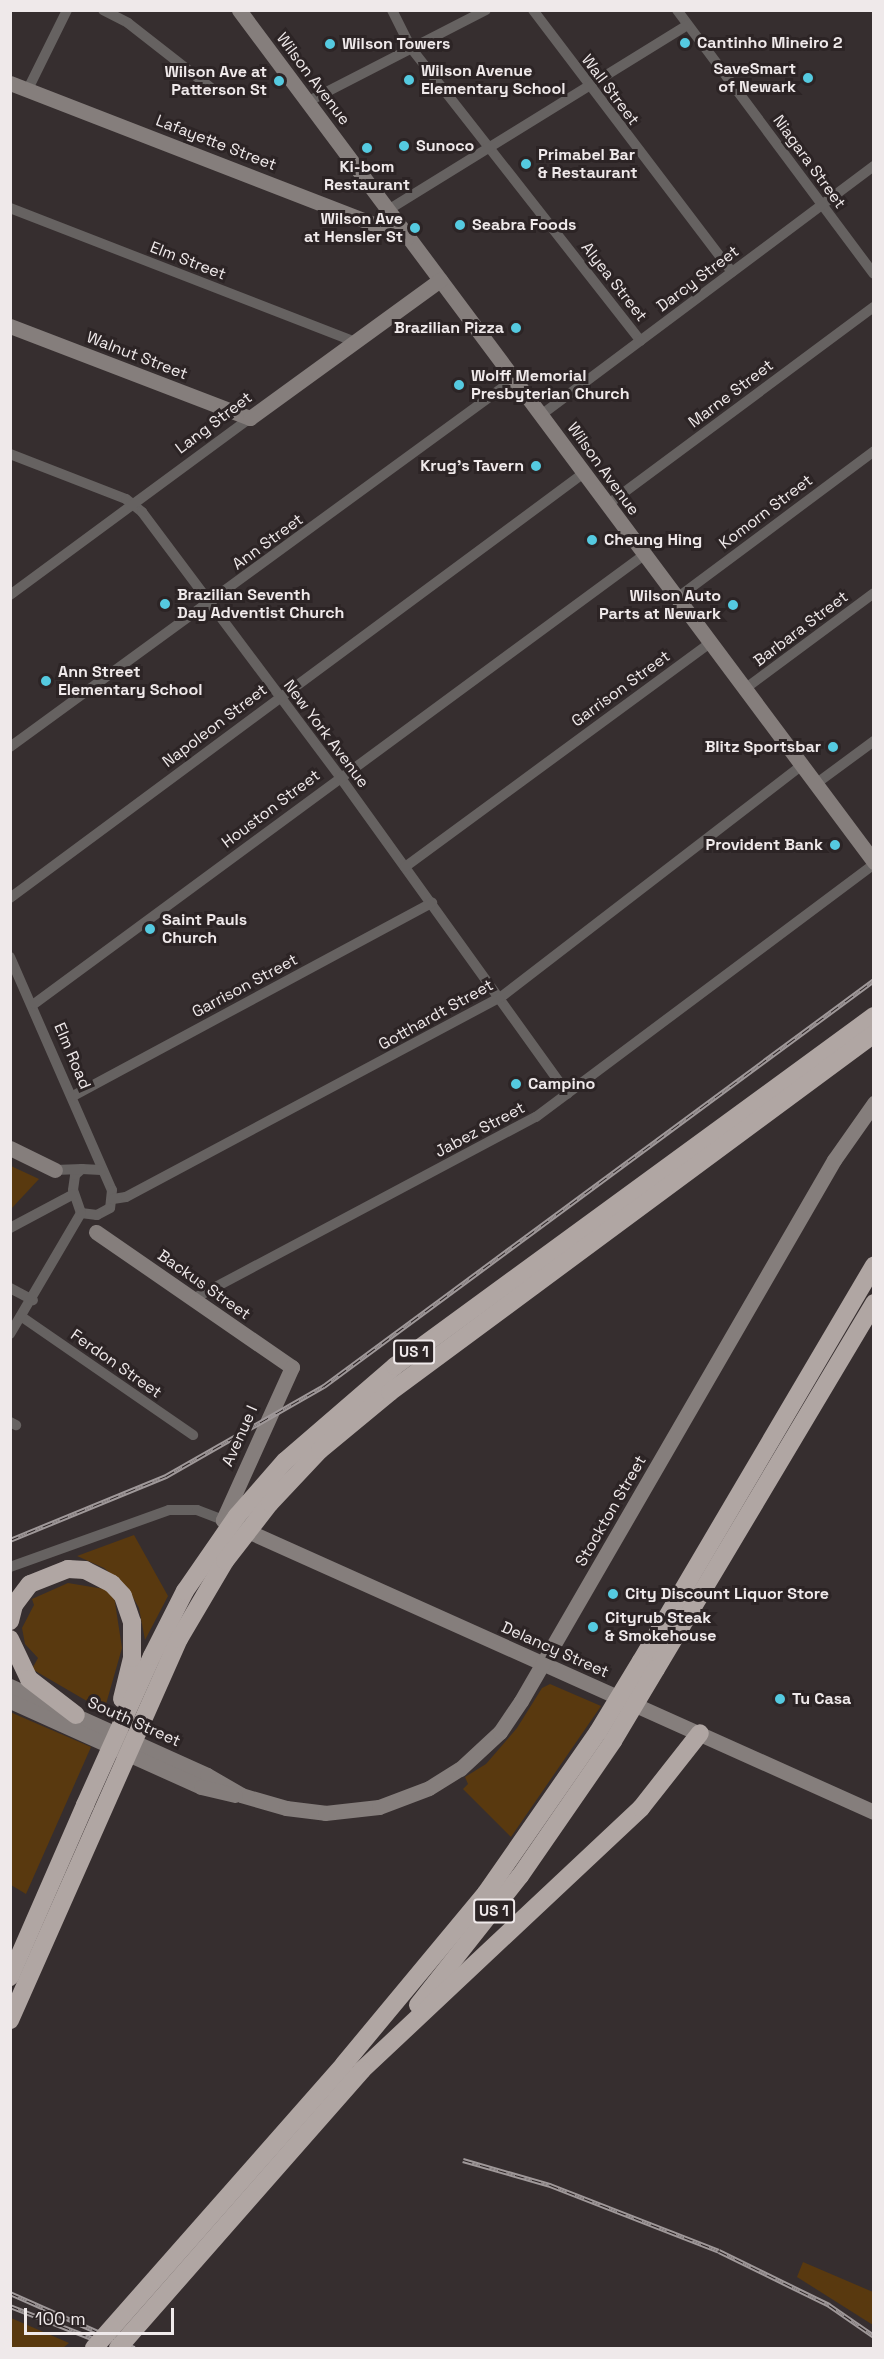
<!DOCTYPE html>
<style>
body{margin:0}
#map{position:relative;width:884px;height:2359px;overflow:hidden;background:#362e2f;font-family:"Space Grotesk",sans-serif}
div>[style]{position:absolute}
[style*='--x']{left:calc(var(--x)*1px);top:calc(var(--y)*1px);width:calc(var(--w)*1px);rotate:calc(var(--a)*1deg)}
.green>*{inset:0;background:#59390f}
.street>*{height:10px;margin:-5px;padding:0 5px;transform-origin:5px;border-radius:5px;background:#666261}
.secondary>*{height:15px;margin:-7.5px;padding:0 7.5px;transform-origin:7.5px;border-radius:7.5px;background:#857e7c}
.highway>*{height:18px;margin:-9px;padding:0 9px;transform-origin:9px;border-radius:9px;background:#b0a6a3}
.rail>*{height:5px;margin-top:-2.5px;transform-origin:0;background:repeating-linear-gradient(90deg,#2c2425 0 9px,#9f9899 0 18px);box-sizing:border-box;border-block:2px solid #9f9899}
.highway-bridge>*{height:18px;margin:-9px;padding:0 9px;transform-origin:9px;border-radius:9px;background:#b0a6a3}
.dots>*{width:16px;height:16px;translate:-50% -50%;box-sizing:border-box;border:3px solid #2c2425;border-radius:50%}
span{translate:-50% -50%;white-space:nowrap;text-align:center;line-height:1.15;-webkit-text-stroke:6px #2c2425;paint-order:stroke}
.shield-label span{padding:2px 4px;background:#2c2425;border:2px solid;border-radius:4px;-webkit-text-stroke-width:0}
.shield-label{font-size:15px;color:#efe9ea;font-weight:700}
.poi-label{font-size:16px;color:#efe9ea;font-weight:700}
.left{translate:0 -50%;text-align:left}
.right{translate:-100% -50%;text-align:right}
.street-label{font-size:16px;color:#efe9ea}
.frame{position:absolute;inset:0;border:12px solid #efe9ea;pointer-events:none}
.scale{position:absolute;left:24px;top:2308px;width:150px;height:27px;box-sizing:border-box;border:3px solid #efe9ea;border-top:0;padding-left:8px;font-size:18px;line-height:21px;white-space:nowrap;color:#efe9ea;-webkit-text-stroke:4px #2c2425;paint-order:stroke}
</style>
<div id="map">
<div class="green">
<div style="clip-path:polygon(11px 1166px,39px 1179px,11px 1209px)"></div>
<div style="clip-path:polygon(134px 1535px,168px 1596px,145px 1640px,139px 1608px,127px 1587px,104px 1568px,77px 1556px)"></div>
<div style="clip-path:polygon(68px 1583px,104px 1589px,114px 1596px,122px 1648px,104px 1711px,32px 1669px,38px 1658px,25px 1644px,22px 1628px,34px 1605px,32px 1599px)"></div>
<div style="clip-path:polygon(550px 1684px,601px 1706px,511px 1837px,463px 1789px,468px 1784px,465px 1777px,486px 1764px,517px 1728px,542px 1688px)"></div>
<div style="clip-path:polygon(10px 1712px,91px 1747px,26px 1894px,11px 1885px)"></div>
<div style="clip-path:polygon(803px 2262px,873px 2292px,873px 2325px,797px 2277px)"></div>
<div style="clip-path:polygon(11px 2318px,69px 2343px,63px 2348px,11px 2348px)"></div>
</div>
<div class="street">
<div style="--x:103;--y:10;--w:28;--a:27"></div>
<div style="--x:128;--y:23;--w:110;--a:38"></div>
<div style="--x:392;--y:10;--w:42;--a:63.4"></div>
<div style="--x:411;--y:48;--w:372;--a:51.9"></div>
<div style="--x:533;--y:10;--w:329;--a:52.8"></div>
<div style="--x:677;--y:10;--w:329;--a:53.3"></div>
<div style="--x:28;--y:89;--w:88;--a:-63.7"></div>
<div style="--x:307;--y:102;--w:201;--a:-27.2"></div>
<div style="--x:10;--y:208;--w:371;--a:21.2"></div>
<div style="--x:388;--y:210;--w:352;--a:-31.7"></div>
<div style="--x:541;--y:415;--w:416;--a:-36.8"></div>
<div style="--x:10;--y:454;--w:124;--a:21.2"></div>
<div style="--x:126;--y:499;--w:21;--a:39"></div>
<div style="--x:142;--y:512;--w:331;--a:53.2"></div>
<div style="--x:340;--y:777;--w:390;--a:54.3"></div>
<div style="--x:607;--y:505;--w:332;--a:-36.6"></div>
<div style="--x:10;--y:595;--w:298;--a:-36.4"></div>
<div style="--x:677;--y:598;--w:246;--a:-36.7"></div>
<div style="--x:746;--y:688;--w:159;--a:-36.6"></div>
<div style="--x:10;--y:747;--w:623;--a:-36.12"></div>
<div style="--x:817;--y:783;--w:71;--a:-36.4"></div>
<div style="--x:405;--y:867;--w:378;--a:-36.3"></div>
<div style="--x:10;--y:898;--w:714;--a:-36.52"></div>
<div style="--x:10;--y:957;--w:254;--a:66.4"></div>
<div style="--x:112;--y:1190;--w:18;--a:96"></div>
<div style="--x:110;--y:1208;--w:15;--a:152"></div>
<div style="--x:97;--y:1215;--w:16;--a:-173"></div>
<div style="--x:81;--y:1213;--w:24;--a:-109"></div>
<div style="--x:73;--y:1190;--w:15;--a:-82"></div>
<div style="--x:75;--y:1175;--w:9;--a:-41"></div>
<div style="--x:82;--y:1169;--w:19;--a:3"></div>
<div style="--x:34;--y:1004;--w:757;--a:-36.36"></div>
<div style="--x:73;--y:1096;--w:408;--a:-28.3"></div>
<div style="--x:55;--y:1170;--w:27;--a:-2"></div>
<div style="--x:113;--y:1199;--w:13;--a:-9"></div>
<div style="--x:126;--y:1197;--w:425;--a:-28.1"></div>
<div style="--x:501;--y:997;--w:380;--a:-37.6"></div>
<div style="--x:10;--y:1228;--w:72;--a:-28"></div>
<div style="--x:10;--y:1288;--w:26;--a:28"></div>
<div style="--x:193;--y:1299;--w:388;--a:-28"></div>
<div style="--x:536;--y:1117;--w:422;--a:-36.8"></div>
<div style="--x:22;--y:1317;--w:208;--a:34.6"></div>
<div style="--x:10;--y:1334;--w:140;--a:-59.6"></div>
<div style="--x:10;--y:1422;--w:7;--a:27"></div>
<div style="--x:10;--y:1567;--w:169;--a:-19.7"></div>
<div style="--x:169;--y:1510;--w:28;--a:0"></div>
<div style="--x:197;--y:1510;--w:28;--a:21"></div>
</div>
<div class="secondary">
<div style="--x:239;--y:10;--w:1063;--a:53.3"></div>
<div style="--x:10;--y:83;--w:426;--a:21.2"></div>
<div style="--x:10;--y:326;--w:257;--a:21"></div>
<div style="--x:250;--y:418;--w:235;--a:-36"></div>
<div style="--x:10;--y:1148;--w:50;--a:26.1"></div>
<div style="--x:96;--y:1232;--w:238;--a:34.6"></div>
<div style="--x:292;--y:1367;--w:168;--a:114.3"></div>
<div style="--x:223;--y:1520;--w:713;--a:24.16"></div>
<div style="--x:10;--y:1686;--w:216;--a:24.3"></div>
<div style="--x:207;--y:1775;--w:39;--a:30"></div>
<div style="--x:241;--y:1795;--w:47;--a:16.1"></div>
<div style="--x:286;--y:1808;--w:39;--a:7"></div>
<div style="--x:325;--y:1813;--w:54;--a:-6.3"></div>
<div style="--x:379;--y:1807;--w:53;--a:-20.8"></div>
<div style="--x:429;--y:1788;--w:36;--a:-32"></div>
<div style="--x:460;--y:1769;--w:54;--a:-42.8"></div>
<div style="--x:500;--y:1732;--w:37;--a:-56"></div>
<div style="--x:521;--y:1701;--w:625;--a:-59.95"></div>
<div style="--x:834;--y:1160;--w:70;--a:-54.9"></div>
<div style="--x:10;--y:1701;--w:209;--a:24.2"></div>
<div style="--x:201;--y:1787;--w:35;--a:13"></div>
</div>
<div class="highway">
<div style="--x:10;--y:1621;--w:16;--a:-76"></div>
<div style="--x:14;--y:1605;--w:26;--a:-53"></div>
<div style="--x:30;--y:1584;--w:41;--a:-21.5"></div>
<div style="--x:68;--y:1569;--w:17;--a:3"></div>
<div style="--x:85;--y:1570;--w:30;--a:27"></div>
<div style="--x:112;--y:1584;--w:16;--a:47"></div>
<div style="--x:123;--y:1596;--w:28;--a:71"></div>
<div style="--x:10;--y:1639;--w:44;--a:64.6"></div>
<div style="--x:29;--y:1679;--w:59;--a:37.5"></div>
<div style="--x:641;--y:1661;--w:459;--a:-59.5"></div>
<div style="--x:656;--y:1669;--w:426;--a:-59.2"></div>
<div style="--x:10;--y:1977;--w:188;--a:-66.4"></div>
<div style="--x:418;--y:2005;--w:164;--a:-51.7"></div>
<div style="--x:520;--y:1876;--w:164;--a:-55.4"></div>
<div style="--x:344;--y:2064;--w:222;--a:-50.3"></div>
<div style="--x:486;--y:1893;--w:196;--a:-55.2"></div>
<div style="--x:362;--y:2070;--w:383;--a:-43.2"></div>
<div style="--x:641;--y:1808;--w:95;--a:-51.8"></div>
</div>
<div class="rail">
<div style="--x:10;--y:1540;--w:169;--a:-22.3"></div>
<div style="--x:166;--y:1476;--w:182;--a:-29.7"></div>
<div style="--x:324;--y:1386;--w:684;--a:-36.43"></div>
<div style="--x:463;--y:2160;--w:91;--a:16"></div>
<div style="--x:550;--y:2185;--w:181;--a:21.3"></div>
<div style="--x:719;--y:2251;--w:123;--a:26.1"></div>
<div style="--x:829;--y:2305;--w:55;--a:34.6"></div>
<div style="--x:10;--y:2293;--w:136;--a:23.9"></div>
<div style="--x:10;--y:2306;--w:90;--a:21.4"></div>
</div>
<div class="highway-bridge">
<div style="--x:122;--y:1699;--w:42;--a:-76.3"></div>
<div style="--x:132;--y:1658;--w:36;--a:-90"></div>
<div style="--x:598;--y:1732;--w:83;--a:-58.8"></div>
<div style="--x:613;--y:1741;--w:84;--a:-59.2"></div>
<div style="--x:85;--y:1805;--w:163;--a:-65.8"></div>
<div style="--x:152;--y:1656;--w:73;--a:-63.1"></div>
<div style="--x:185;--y:1591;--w:91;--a:-55.3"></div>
<div style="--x:237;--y:1516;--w:73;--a:-48.9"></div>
<div style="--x:285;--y:1461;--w:145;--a:-40.8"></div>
<div style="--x:395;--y:1366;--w:593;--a:-36.16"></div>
<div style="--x:10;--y:2020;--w:417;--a:-66.1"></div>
<div style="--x:179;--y:1639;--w:91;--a:-59.5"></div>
<div style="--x:225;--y:1561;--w:73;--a:-52.2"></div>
<div style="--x:270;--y:1503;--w:73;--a:-46.7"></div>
<div style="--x:320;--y:1450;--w:91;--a:-39.6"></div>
<div style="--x:390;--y:1392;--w:602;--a:-36.49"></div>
<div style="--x:94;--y:2348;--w:378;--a:-48.6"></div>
<div style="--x:118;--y:2348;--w:370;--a:-48.7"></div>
</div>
<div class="dots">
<div style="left:685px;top:43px;background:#55cae0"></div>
<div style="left:330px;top:44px;background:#55cae0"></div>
<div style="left:808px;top:78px;background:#55cae0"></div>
<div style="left:409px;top:80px;background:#55cae0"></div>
<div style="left:279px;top:81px;background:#55cae0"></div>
<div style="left:404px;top:146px;background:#55cae0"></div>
<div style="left:367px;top:148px;background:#55cae0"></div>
<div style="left:526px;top:164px;background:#55cae0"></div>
<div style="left:460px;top:225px;background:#55cae0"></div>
<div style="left:415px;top:228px;background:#55cae0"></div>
<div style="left:516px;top:328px;background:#55cae0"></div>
<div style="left:459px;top:385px;background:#55cae0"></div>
<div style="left:536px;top:466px;background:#55cae0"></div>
<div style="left:592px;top:540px;background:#55cae0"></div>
<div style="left:165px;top:604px;background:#55cae0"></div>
<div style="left:733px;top:605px;background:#55cae0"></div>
<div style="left:46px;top:681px;background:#55cae0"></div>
<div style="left:833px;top:747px;background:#55cae0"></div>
<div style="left:835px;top:845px;background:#55cae0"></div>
<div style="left:150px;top:929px;background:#55cae0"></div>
<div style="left:516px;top:1084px;background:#55cae0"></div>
<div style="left:613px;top:1594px;background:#55cae0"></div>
<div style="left:593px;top:1627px;background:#55cae0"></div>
<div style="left:780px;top:1699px;background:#55cae0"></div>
</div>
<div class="shield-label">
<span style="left:414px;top:1352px">US 1</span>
<span style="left:494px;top:1911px">US 1</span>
</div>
<div class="poi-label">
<span class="left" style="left:697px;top:43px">Cantinho Mineiro 2</span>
<span class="left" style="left:342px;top:44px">Wilson Towers</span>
<span class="right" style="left:796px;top:78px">SaveSmart<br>of Newark</span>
<span class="left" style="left:421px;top:80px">Wilson Avenue<br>Elementary School</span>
<span class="right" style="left:267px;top:81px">Wilson Ave at<br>Patterson St</span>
<span class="left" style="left:416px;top:146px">Sunoco</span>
<span class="left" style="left:538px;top:164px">Primabel Bar<br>&amp; Restaurant</span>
<span style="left:367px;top:176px">Ki-bom<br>Restaurant</span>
<span class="right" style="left:403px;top:228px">Wilson Ave<br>at Hensler St</span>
<span class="left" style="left:472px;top:225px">Seabra Foods</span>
<span class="right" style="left:504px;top:328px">Brazilian Pizza</span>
<span class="left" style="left:471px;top:385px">Wolff Memorial<br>Presbyterian Church</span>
<span class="right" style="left:524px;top:466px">Krug's Tavern</span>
<span class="left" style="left:604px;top:540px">Cheung Hing</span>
<span class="left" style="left:177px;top:604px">Brazilian Seventh<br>Day Adventist Church</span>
<span class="right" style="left:721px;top:605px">Wilson Auto<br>Parts at Newark</span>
<span class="left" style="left:58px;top:681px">Ann Street<br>Elementary School</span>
<span class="right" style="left:821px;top:747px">Blitz Sportsbar</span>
<span class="right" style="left:823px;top:845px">Provident Bank</span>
<span class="left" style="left:162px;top:929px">Saint Pauls<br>Church</span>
<span class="left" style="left:528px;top:1084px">Campino</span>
<span class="left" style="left:625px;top:1594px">City Discount Liquor Store</span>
<span class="left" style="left:605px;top:1627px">Cityrub Steak<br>&amp; Smokehouse</span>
<span class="left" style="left:792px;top:1699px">Tu Casa</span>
</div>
<div class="street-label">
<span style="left:313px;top:79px;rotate:53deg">Wilson Avenue</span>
<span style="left:610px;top:90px;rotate:53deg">Wall Street</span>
<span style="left:216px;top:143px;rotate:21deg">Lafayette Street</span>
<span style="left:809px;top:162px;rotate:54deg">Niagara Street</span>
<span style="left:188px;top:261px;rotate:21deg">Elm Street</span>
<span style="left:698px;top:279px;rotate:-37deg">Darcy Street</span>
<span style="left:614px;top:282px;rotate:52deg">Alyea Street</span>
<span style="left:137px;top:356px;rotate:21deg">Walnut Street</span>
<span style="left:731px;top:394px;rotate:-37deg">Marne Street</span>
<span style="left:214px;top:423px;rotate:-37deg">Lang Street</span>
<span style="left:603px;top:469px;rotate:54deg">Wilson Avenue</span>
<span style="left:766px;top:512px;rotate:-37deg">Komorn Street</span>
<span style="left:268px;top:542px;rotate:-36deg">Ann Street</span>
<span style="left:801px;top:629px;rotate:-37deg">Barbara Street</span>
<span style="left:621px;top:689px;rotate:-36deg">Garrison Street</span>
<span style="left:215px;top:726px;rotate:-37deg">Napoleon Street</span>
<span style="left:326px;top:734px;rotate:53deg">New York Avenue</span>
<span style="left:271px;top:809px;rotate:-37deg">Houston Street</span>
<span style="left:245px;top:986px;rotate:-28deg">Garrison Street</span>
<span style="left:436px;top:1015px;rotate:-29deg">Gotthardt Street</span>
<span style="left:72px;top:1056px;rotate:67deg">Elm Road</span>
<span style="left:480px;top:1130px;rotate:-28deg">Jabez Street</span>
<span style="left:204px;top:1285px;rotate:35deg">Backus Street</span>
<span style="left:116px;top:1364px;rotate:35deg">Ferdon Street</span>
<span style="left:240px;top:1436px;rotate:-66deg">Avenue I</span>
<span style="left:611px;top:1511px;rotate:-60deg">Stockton Street</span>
<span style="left:555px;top:1650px;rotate:24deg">Delancy Street</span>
<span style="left:134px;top:1722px;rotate:24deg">South Street</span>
</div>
<div class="frame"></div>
<div class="scale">100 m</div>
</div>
